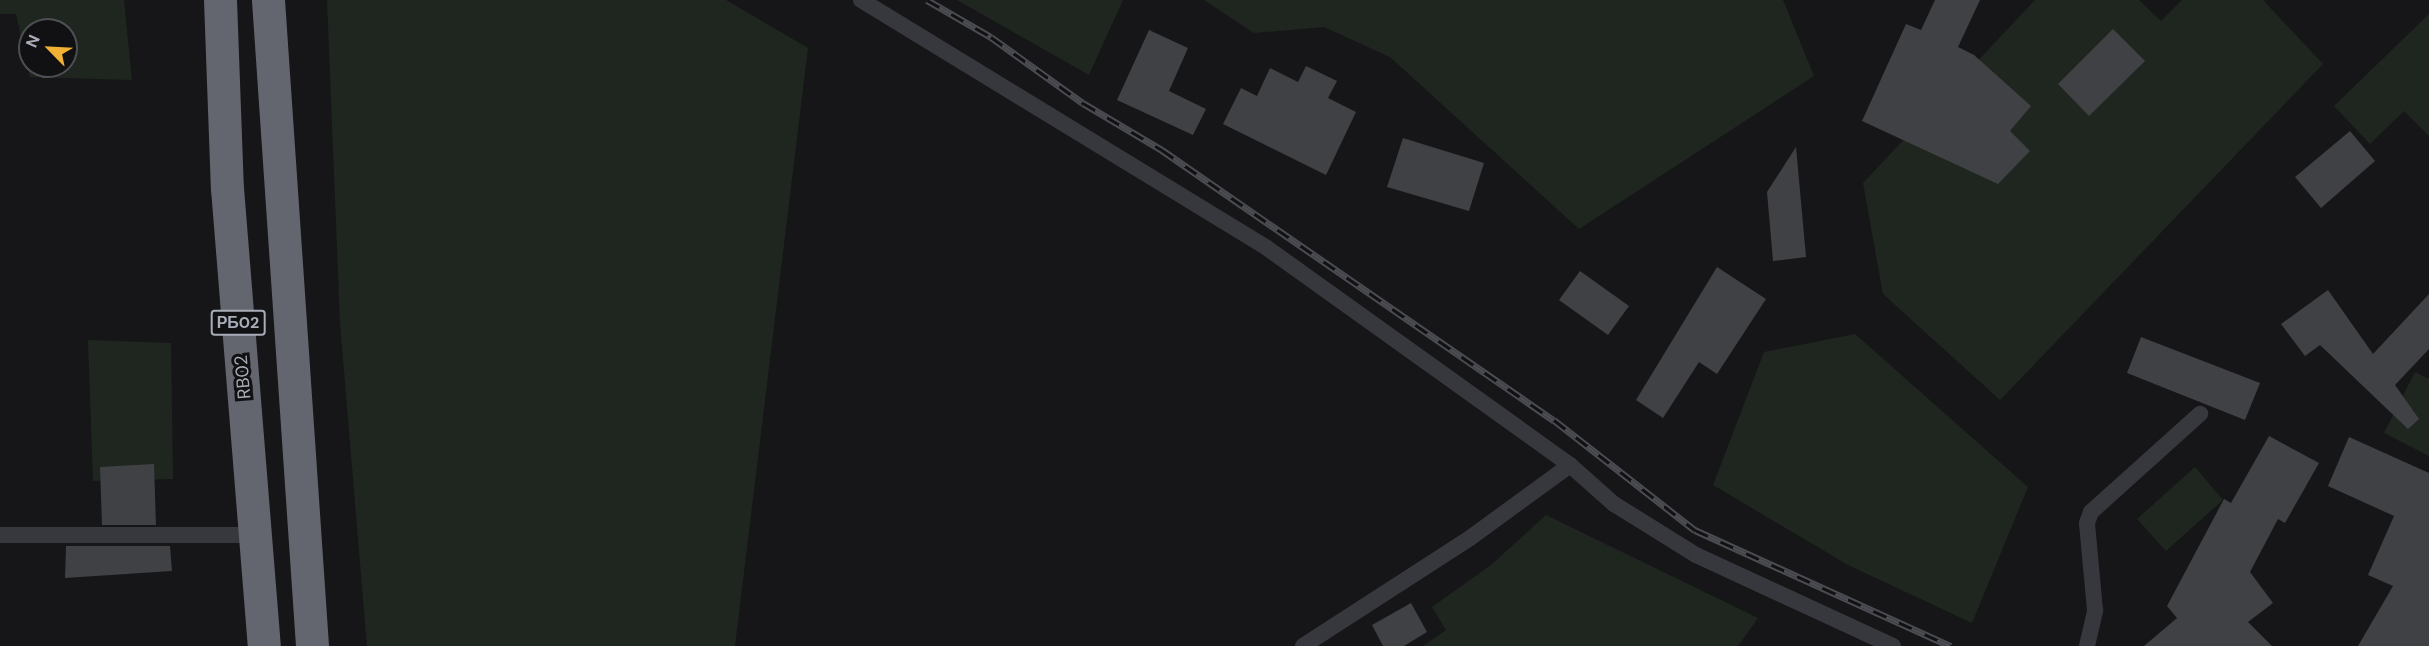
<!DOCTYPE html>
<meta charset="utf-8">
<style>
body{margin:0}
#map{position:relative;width:2429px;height:646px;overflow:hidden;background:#161618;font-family:"DM Sans",sans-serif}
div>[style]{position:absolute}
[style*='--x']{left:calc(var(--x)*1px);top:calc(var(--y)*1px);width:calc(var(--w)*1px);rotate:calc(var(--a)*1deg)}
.green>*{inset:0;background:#1e261f}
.building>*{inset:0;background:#404145}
.lane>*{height:16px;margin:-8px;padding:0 8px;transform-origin:8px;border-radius:8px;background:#37383d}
.highway>*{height:33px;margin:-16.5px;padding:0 16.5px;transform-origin:16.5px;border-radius:16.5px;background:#63666e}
.rail>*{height:7px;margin-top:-3.5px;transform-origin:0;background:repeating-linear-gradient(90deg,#111113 0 14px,#4a4c52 0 28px);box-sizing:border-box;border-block:2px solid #4a4c52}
span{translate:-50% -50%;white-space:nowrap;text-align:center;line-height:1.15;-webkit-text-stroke:6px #111113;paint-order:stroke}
.shield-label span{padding:2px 4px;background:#111113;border:2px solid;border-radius:4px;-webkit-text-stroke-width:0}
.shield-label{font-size:16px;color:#a8adb8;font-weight:700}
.street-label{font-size:18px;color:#a8adb8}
.north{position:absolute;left:18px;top:18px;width:60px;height:60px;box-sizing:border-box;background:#111113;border:2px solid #4d4f55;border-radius:50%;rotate:294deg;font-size:16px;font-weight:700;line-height:24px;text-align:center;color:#a8adb8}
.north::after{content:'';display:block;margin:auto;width:21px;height:27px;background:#f2b134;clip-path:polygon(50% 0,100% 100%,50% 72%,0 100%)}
</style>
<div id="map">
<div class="green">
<div style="clip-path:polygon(evenodd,0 0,124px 0,132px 80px,30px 77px,16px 14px,0 14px,0 0,30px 30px,66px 30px,66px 66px,30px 66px,30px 30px)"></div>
<div style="clip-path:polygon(327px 0,726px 0,808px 48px,735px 646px,367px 646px,340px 323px)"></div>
<div style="clip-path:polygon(957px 0,1123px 0,1089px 75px)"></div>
<div style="clip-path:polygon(1204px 0,1783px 0,1814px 76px,1579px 229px,1390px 57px,1324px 27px,1254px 33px)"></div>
<div style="clip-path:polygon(2035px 0,2139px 0,2161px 21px,2182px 0,2263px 0,2323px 64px,2000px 400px,1883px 294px,1863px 183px)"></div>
<div style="clip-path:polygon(2429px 14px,2429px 136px,2404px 111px,2370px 144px,2334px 106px)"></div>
<div style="clip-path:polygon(1855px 334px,2028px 487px,1972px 623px,1848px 565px,1713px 485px,1764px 352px)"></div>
<div style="clip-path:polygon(88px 340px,171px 343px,173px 479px,93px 481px)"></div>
<div style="clip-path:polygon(2415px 372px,2429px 379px,2429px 456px,2384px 433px)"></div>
<div style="clip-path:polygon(2195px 467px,2223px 500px,2166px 551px,2137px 519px)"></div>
<div style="clip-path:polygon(1546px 515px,1758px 618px,1738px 646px,1423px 646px,1446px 630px,1432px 607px,1491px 565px)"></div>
</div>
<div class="building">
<div style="clip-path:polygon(1935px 0,1980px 0,1958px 47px,1974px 55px,2031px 106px,2010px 131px,2030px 151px,1998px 184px,1862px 121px,1906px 24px,1921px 30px)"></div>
<div style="clip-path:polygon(2113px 29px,2145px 61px,2089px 116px,2058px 84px)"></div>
<div style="clip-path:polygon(1149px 30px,1188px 48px,1169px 91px,1206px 109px,1193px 135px,1117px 100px)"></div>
<div style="clip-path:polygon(1306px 66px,1337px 81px,1328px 98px,1356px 112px,1326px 175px,1223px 124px,1241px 88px,1257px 96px,1270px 68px,1298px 82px)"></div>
<div style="clip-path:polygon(2350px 131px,2375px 161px,2321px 208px,2295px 177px)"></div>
<div style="clip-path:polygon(1403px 138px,1484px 163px,1469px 211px,1387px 187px)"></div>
<div style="clip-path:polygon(1796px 147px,1806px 257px,1773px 261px,1767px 192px)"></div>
<div style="clip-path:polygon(1717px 267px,1766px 299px,1717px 374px,1699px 362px,1663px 418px,1636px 400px)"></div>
<div style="clip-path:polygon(1580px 271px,1629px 306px,1608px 335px,1559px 300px)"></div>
<div style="clip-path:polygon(2328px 290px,2373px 354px,2429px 294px,2429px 349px,2395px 385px,2419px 419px,2408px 429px,2320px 345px,2305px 356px,2281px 324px)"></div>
<div style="clip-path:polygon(2141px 337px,2260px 383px,2245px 420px,2127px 373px)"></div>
<div style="clip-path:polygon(2269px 436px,2319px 463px,2285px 523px,2278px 519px,2250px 572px,2273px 603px,2248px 622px,2272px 646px,2144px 646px,2177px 618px,2167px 606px,2224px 499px,2231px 503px)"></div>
<div style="clip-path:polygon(2349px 437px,2429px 473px,2429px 646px,2358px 646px,2393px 586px,2368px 575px,2394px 516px,2328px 486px)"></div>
<div style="clip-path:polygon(154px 464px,156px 525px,102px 525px,100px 467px)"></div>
<div style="clip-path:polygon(66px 546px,170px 546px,172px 571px,65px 578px)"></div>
<div style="clip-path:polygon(1411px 603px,1427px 632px,1404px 646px,1383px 646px,1372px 625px)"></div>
</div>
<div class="lane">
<div style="--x:861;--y:0;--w:476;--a:31.4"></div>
<div style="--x:1267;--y:248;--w:373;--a:35.6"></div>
<div style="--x:0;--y:535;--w:256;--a:0"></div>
<div style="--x:1303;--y:646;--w:199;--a:-32.9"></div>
<div style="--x:1470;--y:538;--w:124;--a:-36.1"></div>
<div style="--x:1570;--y:465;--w:59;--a:41.6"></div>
<div style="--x:1614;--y:504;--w:97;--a:31.9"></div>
<div style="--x:1696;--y:555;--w:217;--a:24.8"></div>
<div style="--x:2087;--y:646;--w:37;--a:-77"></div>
<div style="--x:2095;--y:610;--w:87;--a:-95.3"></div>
<div style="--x:2087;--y:523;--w:12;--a:-70"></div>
<div style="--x:2091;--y:512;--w:147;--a:-42"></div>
</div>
<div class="highway">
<div style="--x:220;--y:0;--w:188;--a:87.9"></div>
<div style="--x:227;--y:188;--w:459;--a:85.4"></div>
<div style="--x:268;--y:0;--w:647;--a:86.1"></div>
</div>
<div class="rail">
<div style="--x:927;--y:0;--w:74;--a:30"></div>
<div style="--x:991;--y:37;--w:113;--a:35.7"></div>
<div style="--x:1083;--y:103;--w:92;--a:30.7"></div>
<div style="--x:1162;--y:150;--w:476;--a:34.6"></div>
<div style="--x:1554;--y:420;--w:179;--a:38"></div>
<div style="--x:1695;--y:530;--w:281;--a:24.4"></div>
</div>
<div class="shield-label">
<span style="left:238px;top:323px">РБ02</span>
</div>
<div class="street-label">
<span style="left:243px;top:377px;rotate:-95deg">RB02</span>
</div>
<div class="north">N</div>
</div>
